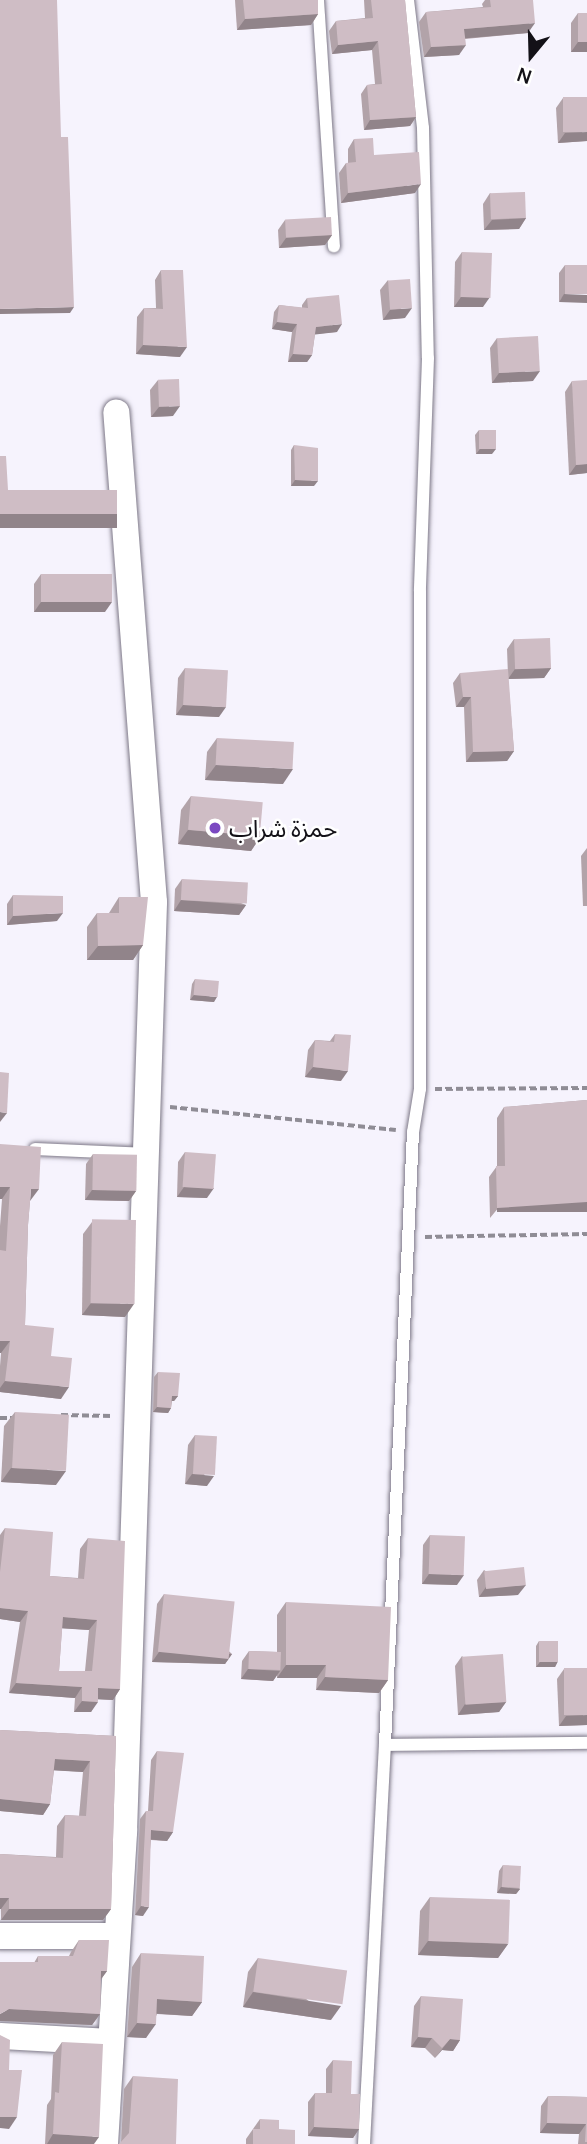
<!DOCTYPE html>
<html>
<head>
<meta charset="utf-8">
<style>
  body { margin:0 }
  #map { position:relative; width:587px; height:2144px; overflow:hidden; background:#f6f3fd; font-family:Manrope,"Noto Sans Arabic",sans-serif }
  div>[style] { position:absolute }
  .path>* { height:3.5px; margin-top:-1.75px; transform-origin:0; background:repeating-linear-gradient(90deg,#8f8c95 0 7px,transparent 0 10.5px) }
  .roads { filter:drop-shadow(0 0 2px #7d7887) drop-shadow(0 0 2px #7d7887) }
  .lane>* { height:12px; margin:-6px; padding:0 6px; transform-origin:6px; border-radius:6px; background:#fff }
  .street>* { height:26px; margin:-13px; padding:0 13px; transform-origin:13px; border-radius:13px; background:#fff }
  .wall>* { inset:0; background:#b2a3a9 }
  .shaded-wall>* { inset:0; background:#91848a; transform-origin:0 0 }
  .building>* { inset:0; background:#cfbdc5; transform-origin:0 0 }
  .dots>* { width:19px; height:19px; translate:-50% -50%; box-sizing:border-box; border:4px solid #fff; border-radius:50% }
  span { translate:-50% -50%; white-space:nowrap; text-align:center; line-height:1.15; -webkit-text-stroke:5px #fff; paint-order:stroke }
  .poi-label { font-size:24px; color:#131117 }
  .left { translate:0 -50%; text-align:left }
  .north { position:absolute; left:496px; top:21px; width:70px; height:70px; -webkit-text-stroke:5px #fff; paint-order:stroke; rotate:199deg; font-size:19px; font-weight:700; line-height:28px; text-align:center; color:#131117 }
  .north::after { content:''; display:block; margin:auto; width:24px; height:32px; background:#131117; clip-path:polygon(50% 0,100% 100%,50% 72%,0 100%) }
</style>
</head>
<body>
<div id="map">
  <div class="path">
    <div style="left:435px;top:1089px;width:152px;rotate:-0.4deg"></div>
    <div style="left:170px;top:1107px;width:227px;rotate:5.8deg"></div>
    <div style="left:425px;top:1237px;width:162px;rotate:-1.1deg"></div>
    <div style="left:61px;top:1415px;width:52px;rotate:1.1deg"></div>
    <div style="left:0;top:1418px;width:12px"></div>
  </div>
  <div class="roads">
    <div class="lane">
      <div style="left:318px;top:0;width:247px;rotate:86.3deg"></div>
      <div style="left:408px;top:0;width:129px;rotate:83.3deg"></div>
      <div style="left:423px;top:128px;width:230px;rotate:88.8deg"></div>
      <div style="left:428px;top:358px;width:233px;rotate:92deg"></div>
      <div style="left:420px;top:591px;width:498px;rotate:90deg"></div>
      <div style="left:420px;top:1089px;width:44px;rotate:99.2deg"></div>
      <div style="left:413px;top:1132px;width:614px;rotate:92.62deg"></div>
      <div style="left:385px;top:1745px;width:202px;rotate:-0.6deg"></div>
      <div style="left:35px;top:1149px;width:113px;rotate:2.5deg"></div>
      <div style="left:364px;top:2144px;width:400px;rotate:-87deg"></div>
    </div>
    <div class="street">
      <div style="left:0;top:1936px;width:115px"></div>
      <div style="left:0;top:2036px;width:111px;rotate:3.1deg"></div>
      <div style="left:105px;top:2144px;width:313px;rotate:-86.5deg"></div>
      <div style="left:124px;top:1832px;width:930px;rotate:-88.15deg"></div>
      <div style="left:154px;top:902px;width:491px;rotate:-94.4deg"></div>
    </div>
  </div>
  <div class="wall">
    <div style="clip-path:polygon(235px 0,318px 0,318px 14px,311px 25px,237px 30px)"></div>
    <div style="clip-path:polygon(364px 0,405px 0,416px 117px,410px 126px,364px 130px,361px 94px,367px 85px,375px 84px,372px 50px,332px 54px,329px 31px,336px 21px,365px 18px)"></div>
    <div style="clip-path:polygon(485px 0,533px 0,528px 33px,465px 39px,459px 55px,424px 57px,419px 22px,426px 12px,483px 7px,482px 4px)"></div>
    <div style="clip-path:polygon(578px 13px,587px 13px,587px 52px,571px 52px,571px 23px)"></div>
    <div style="clip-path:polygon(563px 98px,587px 141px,558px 143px,556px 108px)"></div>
    <div style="clip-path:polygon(354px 139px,374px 155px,415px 193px,341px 203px,339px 173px,346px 163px,348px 163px,348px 149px)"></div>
    <div style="clip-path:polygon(490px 193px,526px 218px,519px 229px,484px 230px,483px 204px)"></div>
    <div style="clip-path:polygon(285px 220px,332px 235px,325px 245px,279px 248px,278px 230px)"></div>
    <div style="clip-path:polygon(462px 252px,483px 307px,454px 307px,455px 262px)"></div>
    <div style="clip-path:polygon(565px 265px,587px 265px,559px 302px,559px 273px)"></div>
    <div style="clip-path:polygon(161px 270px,180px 357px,136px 354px,137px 317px,144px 308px,156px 308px,155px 280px)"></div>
    <div style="clip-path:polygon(388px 280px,405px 318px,383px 320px,380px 290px)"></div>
    <div style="clip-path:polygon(307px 298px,337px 332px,315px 334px,312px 355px,307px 362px,288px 362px,292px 332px,272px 329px,274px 312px,279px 305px,302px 308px,302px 305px)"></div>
    <div style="clip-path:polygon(497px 338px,533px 381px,492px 383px,490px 348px)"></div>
    <div style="clip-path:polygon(158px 380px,173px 416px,151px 417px,150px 390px)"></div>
    <div style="clip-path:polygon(572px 381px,587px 473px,569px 475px,565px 392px)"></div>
    <div style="clip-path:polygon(479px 430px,492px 454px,476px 454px,475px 435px)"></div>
    <div style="clip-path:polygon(294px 445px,314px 486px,291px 486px,291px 450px)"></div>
    <div style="clip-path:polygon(41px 574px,105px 612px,34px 612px,34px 584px)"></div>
    <div style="clip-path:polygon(514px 639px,551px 668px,544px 678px,508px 679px,514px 751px,507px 761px,466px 762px,464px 707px,456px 707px,453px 683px,460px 673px,508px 676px,507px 649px)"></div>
    <div style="clip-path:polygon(185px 668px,219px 717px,176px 715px,178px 678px)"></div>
    <div style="clip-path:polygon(217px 738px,283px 784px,205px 780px,207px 752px)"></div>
    <div style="clip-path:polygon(191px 796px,261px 836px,251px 851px,178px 844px,181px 810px)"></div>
    <div style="clip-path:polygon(587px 848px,587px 906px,583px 906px,581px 856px)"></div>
    <div style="clip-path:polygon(182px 879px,246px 905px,239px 915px,174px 911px,175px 889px)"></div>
    <div style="clip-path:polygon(13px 895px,57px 921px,7px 925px,7px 904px)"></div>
    <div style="clip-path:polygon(119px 897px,143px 945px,133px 960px,87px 960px,87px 927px,97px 913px,109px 913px)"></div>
    <div style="clip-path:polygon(195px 979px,214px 1002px,190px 1000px,192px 984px)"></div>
    <div style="clip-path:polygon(335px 1034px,341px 1081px,305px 1077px,308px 1050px,315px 1040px,330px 1041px)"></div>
    <div style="clip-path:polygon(587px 1100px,490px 1218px,489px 1177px,497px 1166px,497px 1118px,504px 1107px)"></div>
    <div style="clip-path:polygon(0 1144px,30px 1201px,28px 1225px,25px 1325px,51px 1356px,61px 1399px,0 1392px,0 1366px,1px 1353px,0 1353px,0 1226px,2px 1199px,0 1199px)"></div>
    <div style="clip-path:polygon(185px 1152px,207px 1198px,177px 1197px,178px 1162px)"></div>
    <div style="clip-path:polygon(93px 1154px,136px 1191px,129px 1201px,85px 1200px,86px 1164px)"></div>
    <div style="clip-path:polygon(92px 1222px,125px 1317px,82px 1315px,83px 1234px)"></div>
    <div style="clip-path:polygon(158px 1372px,178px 1396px,174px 1401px,172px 1401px,171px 1408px,168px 1413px,153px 1412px,154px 1377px)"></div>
    <div style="clip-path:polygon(15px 1412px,56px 1485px,1px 1482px,4px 1426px)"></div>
    <div style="clip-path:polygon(195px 1435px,207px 1486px,185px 1484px,188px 1445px)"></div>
    <div style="clip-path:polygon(evenodd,5px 1528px,50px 1576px,78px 1578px,80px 1549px,88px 1538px,120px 1689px,113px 1700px,98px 1699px,91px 1712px,74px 1712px,75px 1698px,9px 1693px,20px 1622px,0 1619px,0 1535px,5px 1528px,62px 1628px,89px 1630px,85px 1671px,59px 1671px,62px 1628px)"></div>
    <div style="clip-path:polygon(430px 1535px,457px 1585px,422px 1584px,423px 1545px)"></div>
    <div style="clip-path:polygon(484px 1570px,518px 1595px,479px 1597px,477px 1580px)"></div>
    <div style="clip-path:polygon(164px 1594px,232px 1654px,225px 1664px,152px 1662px,157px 1604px)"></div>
    <div style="clip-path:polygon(286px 1602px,388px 1680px,379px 1693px,316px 1690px,317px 1678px,277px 1678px,277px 1675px,273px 1681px,241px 1679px,242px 1661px,249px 1651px,277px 1652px,277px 1615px)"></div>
    <div style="clip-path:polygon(539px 1641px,558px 1661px,555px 1667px,536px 1667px,536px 1646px)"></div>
    <div style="clip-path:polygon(462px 1656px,506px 1702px,499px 1712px,458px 1715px,455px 1666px)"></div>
    <div style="clip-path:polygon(564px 1669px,587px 1725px,559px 1726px,557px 1679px)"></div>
    <div style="clip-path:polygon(0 1730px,116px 1736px,111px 1909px,103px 1920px,1px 1920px,0 1854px,56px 1857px,57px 1826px,65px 1815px,79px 1816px,83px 1772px,54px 1770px,50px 1804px,43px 1815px,0 1811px)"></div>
    <div style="clip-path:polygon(157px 1751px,173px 1832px,167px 1841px,151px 1840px,143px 1916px,135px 1915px,140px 1819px,146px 1811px,148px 1811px,151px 1760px)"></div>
    <div style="clip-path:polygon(503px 1865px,520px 1889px,516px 1894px,497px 1893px,499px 1871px)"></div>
    <div style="clip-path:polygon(430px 1897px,508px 1944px,498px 1958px,418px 1955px,420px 1911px)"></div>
    <div style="clip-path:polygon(79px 1940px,107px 1971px,101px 1979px,100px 2014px,92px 2025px,1px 2020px,38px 1956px,69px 1956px,71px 1952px)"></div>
    <div style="clip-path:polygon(141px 1953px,202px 2002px,192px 2016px,157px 2014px,146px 2038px,127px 2037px,132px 1967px)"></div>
    <div style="clip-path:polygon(258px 1958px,331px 2020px,243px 2007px,248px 1972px)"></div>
    <div style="clip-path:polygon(421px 1996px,460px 2040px,453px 2051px,442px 2050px,435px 2058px,425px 2048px,411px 2047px,414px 2006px)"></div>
    <div style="clip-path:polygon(62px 2042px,94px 2144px,45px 2144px,47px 2105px,51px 2099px,53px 2055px)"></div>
    <div style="clip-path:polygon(333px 2060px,351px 2094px,359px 2129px,353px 2138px,308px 2136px,308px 2102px,315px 2093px,326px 2093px,326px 2069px)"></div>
    <div style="clip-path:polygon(133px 2076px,176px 2144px,121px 2142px,124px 2089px)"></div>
    <div style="clip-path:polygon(548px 2096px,587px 2097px,587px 2144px,578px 2144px,579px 2134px,540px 2133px,541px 2106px)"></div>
    <div style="clip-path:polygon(260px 2119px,279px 2129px,295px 2144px,246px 2144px,246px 2139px)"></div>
  </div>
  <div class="shaded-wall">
    <div style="clip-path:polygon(318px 14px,311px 25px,237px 30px,245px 19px)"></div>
    <div style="clip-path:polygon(535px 23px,528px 33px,457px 39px,464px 29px)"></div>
    <div style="clip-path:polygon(378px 41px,372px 50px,332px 54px,338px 45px)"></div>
    <div style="clip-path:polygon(578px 42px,587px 42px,587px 52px,571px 52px)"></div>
    <div style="clip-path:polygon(466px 45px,459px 55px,424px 57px,431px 47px)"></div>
    <div style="clip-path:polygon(416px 117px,410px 126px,364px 130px,370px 120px)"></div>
    <div style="clip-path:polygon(587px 132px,587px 141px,558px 143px,565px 133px)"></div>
    <div style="clip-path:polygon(421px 184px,415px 193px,341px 203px,348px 193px)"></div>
    <div style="clip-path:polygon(526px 218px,519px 229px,484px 230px,492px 220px)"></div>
    <div style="clip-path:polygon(332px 235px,325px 245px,279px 248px,286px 238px)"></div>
    <div style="clip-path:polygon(564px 294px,587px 295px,587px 303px,559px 302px)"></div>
    <div style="clip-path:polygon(461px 297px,490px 297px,483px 307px,454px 307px)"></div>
    <div style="clip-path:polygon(74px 307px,70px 313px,0 314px,0 309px)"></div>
    <div style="clip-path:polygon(412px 308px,405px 318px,383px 320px,390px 310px)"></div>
    <div style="clip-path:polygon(277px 322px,297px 324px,292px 332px,272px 329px)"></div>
    <div style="clip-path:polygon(342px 324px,337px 332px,311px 335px,316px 327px)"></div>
    <div style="clip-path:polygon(143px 345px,187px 347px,180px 357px,136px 354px)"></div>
    <div style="clip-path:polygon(293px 354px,312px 355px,307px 362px,288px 362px)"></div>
    <div style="clip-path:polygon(540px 371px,533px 381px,492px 383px,499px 373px)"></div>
    <div style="clip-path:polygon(180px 406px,173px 416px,151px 417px,159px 407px)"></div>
    <div style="clip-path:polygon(480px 449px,496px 449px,492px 454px,476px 454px)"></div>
    <div style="clip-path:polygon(587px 464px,587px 473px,569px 475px,576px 465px)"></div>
    <div style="clip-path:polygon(295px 480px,318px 481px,314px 486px,291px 486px)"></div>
    <div style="left:0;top:514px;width:117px;height:14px"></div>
    <div style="clip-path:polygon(41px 602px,112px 602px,105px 612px,34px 612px)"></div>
    <div style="clip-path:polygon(551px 668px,544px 678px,508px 679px,515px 669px)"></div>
    <div style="clip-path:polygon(463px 697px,471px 697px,464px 707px,456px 707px)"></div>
    <div style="clip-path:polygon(183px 705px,226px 707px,219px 717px,176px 715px)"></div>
    <div style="clip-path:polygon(514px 751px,507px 761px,466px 762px,473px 752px)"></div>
    <div style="clip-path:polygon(216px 765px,293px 769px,283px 784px,205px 780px)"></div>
    <div style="clip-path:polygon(188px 830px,261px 836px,251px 851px,178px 844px)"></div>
    <div style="clip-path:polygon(181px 900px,246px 905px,239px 915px,174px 911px)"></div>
    <div style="clip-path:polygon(63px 913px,57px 921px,7px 925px,13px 916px)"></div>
    <div style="clip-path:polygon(143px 945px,133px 960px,87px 960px,98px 946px)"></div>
    <div style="clip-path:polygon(194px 995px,217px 997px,214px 1002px,190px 1000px)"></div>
    <div style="clip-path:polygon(313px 1067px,348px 1071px,341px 1081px,305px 1077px)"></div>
    <div style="clip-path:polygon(0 1112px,7px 1113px,0 1122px)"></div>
    <div style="clip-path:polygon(0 1187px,10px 1187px,2px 1199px,0 1199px)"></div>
    <div style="clip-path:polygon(184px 1187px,214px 1188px,207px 1198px,177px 1197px)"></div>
    <div style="clip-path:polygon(31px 1189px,39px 1189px,30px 1201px)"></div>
    <div style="clip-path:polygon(92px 1190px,136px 1191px,129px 1201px,85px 1200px)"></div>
    <div style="left:587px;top:1202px;width:10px;height:90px;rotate:90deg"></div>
    <div style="clip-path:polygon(91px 1303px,134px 1304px,125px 1317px,82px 1315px)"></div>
    <div style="clip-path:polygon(0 1341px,10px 1341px,1px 1353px,0 1353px)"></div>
    <div style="clip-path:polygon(5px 1381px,69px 1387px,61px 1399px,0 1392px,0 1388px)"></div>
    <div style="clip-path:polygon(172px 1396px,178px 1396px,174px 1401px,168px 1401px)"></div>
    <div style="clip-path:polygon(157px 1407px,171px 1408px,168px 1413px,153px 1412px)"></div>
    <div style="clip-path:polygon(11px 1468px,66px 1471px,56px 1485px,1px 1482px)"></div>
    <div style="clip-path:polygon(192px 1474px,214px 1476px,207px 1486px,185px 1484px)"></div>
    <div style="clip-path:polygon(429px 1574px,464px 1575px,457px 1585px,422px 1584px)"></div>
    <div style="clip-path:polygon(526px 1585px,518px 1595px,479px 1597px,486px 1587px)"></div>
    <div style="clip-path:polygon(0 1608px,28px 1611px,20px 1622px,0 1619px)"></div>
    <div style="clip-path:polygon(63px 1617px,97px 1620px,89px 1630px,56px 1628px)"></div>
    <div style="clip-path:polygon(159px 1652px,232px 1654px,225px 1664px,152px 1662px)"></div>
    <div style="clip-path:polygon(558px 1661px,555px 1667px,536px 1667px,540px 1662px)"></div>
    <div style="clip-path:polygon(286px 1665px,326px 1665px,317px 1678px,277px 1678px)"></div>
    <div style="clip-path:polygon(248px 1669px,280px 1671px,273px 1681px,241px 1679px)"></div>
    <div style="clip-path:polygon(325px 1677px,388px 1680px,379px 1693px,316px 1690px)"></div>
    <div style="clip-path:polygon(16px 1683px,82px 1687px,75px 1698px,9px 1693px)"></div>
    <div style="clip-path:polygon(98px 1688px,120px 1689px,113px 1700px,91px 1699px)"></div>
    <div style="clip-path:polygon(82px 1701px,98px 1702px,91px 1712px,74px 1712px)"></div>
    <div style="clip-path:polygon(506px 1702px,499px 1712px,458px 1715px,465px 1704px)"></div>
    <div style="clip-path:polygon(587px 1715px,587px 1725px,559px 1726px,566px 1716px)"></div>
    <div style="clip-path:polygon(55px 1759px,90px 1761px,83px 1772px,47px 1770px)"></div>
    <div style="clip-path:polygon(0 1799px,50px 1804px,43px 1815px,0 1811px)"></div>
    <div style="clip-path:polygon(151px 1830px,173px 1832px,167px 1841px,145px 1839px)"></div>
    <div style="clip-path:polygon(501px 1887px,520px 1889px,516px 1894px,497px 1893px)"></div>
    <div style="clip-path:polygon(0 1898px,9px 1898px,1px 1909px,0 1909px)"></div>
    <div style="clip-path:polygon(141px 1906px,149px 1907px,143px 1916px,135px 1915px)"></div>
    <div style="clip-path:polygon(9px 1909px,111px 1909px,103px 1920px,1px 1920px)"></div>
    <div style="clip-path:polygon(428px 1941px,508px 1944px,498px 1958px,418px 1955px)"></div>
    <div style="clip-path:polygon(101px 1971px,107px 1971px,99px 1982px)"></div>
    <div style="clip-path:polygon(253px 1992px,341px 2006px,331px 2020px,243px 2007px)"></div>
    <div style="clip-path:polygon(157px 1999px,202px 2002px,192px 2016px,147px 2013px)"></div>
    <div style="clip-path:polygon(9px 2009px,100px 2014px,92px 2025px,0 2021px,0 2014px)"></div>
    <div style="clip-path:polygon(137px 2023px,156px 2024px,146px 2038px,127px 2037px)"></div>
    <div style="clip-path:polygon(418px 2037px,432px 2038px,425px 2048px,411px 2047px)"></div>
    <div style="clip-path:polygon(450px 2039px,460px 2040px,453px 2051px,442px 2050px,435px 2058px)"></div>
    <div style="clip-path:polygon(0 2117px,17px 2117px,9px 2129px,0 2128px)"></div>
    <div style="clip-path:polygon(547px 2123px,586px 2124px,579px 2134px,540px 2133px)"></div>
    <div style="clip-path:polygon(314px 2127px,359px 2129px,353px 2138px,308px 2136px)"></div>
    <div style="clip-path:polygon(53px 2134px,99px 2137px,94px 2144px,47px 2144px)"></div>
  </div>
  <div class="building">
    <div style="clip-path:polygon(0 0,57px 0,61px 137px,68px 137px,74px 307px,0 309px)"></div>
    <div style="clip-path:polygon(243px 0,318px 0,318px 14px,245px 19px)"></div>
    <div style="clip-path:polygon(371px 0,405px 0,416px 117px,370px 120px,367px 85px,382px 84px,378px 41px,338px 45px,336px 21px,373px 18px)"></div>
    <div style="clip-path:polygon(490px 0,533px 0,535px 23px,464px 29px,466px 45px,431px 47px,426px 12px,491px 7px)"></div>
    <div style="left:578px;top:13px;width:9px;height:29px"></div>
    <div style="left:587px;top:97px;width:35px;height:24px;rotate:90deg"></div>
    <div style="clip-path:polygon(373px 138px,374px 155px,419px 152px,421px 184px,348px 193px,346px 163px,356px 162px,354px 139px)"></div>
    <div style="left:525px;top:192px;width:26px;height:35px;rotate:88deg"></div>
    <div style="left:331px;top:217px;width:18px;height:46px;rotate:87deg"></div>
    <div style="left:462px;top:252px;width:30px;height:45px;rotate:2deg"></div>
    <div style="left:565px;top:265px;width:22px;height:29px"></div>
    <div style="clip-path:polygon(161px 270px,183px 270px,187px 347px,143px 345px,144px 308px,163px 309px)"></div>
    <div style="left:410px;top:279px;width:29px;height:22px;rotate:86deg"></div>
    <div style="clip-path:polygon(339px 295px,342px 324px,316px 327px,312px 355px,293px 354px,297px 324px,277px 322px,279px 305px,308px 308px,307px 298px)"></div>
    <div style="left:538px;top:336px;width:35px;height:41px;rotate:87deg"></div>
    <div style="left:179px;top:379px;width:27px;height:21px;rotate:88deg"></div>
    <div style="clip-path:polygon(587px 380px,587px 464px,576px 465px,572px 381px)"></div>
    <div style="left:479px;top:430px;width:17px;height:19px"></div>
    <div style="clip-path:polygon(294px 445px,318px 448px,318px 481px,295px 480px)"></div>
    <div style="clip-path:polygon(0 456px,6px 456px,8px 490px,117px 490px,117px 514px,0 514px)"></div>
    <div style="left:41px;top:574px;width:71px;height:28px"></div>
    <div style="left:550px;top:638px;width:30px;height:36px;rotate:88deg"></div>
    <div style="left:185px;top:668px;width:43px;height:37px;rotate:3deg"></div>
    <div style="clip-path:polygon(508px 669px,514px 751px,473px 752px,471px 697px,463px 697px,460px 673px)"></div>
    <div style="left:217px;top:738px;width:77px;height:27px;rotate:3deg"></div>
    <div style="left:191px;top:796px;width:72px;height:34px;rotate:5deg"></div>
    <div style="left:182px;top:879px;width:66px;height:21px;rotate:3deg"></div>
    <div style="clip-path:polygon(13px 895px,63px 896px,63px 913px,13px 916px)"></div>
    <div style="clip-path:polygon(119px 897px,148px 897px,143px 945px,98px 946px,97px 913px,119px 913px)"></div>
    <div style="left:195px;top:979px;width:24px;height:16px;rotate:5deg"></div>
    <div style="clip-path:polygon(335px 1034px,351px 1035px,348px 1071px,313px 1067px,315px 1040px,334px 1042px)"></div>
    <div style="clip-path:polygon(0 1072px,9px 1073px,7px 1113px,0 1112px)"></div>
    <div style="clip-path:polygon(587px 1100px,587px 1202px,497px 1208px,496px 1166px,505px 1166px,504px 1107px)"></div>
    <div style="clip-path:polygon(0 1144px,41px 1147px,39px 1189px,31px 1189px,28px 1225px,25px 1325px,54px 1328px,51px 1356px,72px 1358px,69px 1387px,5px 1381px,10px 1341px,0 1341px,0 1250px,6px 1251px,10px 1187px,0 1187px)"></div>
    <div style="left:185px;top:1152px;width:31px;height:35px;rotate:4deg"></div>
    <div style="left:93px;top:1154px;width:44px;height:36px;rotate:1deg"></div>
    <div style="left:136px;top:1220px;width:84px;height:44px;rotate:91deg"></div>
    <div style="clip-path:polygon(158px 1372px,180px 1373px,178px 1396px,172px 1396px,171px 1408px,157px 1407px)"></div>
    <div style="left:15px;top:1412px;width:54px;height:56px;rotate:3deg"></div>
    <div style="left:195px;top:1435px;width:22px;height:39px;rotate:3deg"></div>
    <div style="clip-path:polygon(evenodd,5px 1528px,53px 1532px,50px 1576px,84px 1579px,88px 1538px,125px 1541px,120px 1689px,98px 1688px,98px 1702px,82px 1701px,82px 1687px,16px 1683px,28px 1611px,0 1608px,0 1572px,5px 1528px,63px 1617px,97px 1620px,92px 1671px,59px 1671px,63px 1617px)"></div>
    <div style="left:430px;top:1535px;width:35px;height:39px;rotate:2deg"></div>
    <div style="left:524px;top:1567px;width:18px;height:40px;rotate:84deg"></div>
    <div style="left:164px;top:1594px;width:71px;height:58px;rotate:6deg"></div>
    <div style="clip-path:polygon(286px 1602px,391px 1607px,388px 1680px,325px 1677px,326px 1665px,286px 1665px)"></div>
    <div style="left:539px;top:1641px;width:19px;height:21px"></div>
    <div style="left:249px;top:1651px;width:32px;height:18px;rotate:2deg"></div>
    <div style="left:503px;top:1654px;width:48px;height:41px;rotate:86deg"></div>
    <div style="left:587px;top:1668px;width:47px;height:23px;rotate:90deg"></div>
    <div style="clip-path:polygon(0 1730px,116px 1736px,111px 1909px,9px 1909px,9px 1898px,0 1898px,0 1854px,63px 1858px,65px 1815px,86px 1816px,90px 1761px,55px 1759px,50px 1804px,0 1799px)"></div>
    <div style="clip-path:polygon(157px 1751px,184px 1753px,173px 1832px,151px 1830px,149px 1907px,141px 1906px,146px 1811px,153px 1811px)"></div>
    <div style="left:503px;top:1865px;width:18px;height:22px;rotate:3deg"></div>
    <div style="left:430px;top:1897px;width:80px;height:44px;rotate:2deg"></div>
    <div style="clip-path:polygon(79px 1940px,109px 1940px,107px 1971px,101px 1971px,100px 2014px,9px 2009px,0 2014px,0 1962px,38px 1962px,38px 1956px,73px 1956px)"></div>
    <div style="clip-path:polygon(141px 1953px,204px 1956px,202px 2002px,157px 1999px,156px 2024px,137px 2023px)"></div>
    <div style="left:258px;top:1958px;width:90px;height:34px;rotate:8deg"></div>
    <div style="clip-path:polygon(421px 1996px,463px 1999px,460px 2040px,450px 2039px,442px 2048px,432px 2038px,418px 2037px)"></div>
    <div style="clip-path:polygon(0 2035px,10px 2040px,9px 2070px,22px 2070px,17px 2117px,0 2117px)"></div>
    <div style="clip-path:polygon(62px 2042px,103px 2044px,99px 2137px,53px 2134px,55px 2092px,59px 2093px)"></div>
    <div style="clip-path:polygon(333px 2060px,352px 2061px,351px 2094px,360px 2094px,359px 2129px,314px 2127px,315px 2093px,332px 2093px)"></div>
    <div style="clip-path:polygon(133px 2076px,178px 2079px,176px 2144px,119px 2144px,129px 2133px)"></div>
    <div style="clip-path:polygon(548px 2096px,587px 2097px,587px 2142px,585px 2142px,586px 2124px,547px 2123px)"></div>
    <div style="clip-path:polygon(260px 2119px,279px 2120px,279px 2129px,295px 2130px,295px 2144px,253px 2144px,253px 2129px,260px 2129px)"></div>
  </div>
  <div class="dots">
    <div style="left:215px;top:828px;background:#7b49c1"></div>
  </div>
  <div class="poi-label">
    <span class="left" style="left:229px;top:828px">حمزة شراب</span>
  </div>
  <div class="north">N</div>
</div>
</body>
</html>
